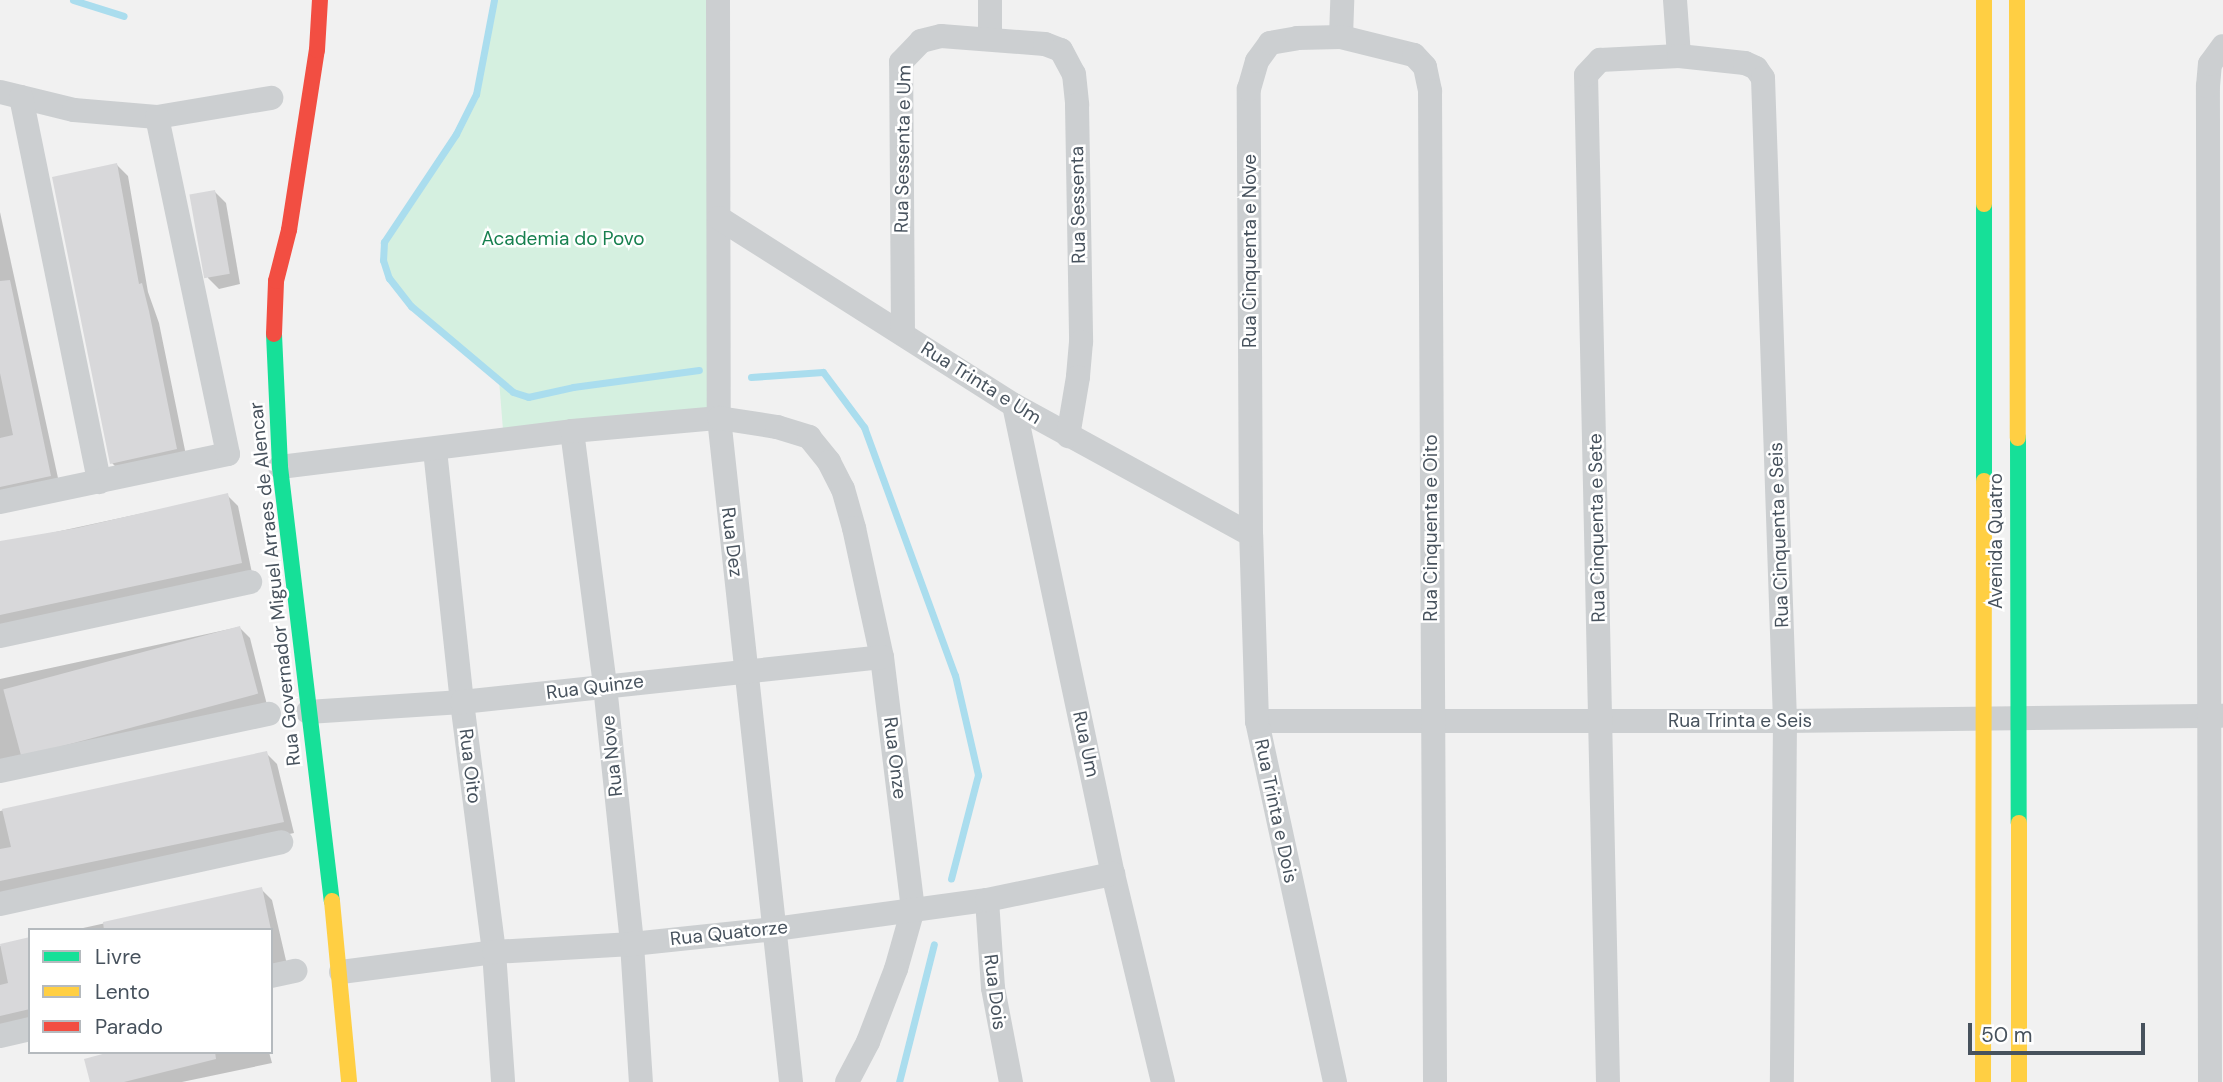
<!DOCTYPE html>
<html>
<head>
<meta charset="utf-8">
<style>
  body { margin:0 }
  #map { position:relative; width:2223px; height:1082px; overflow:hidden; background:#f1f1f1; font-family:"DM Sans",sans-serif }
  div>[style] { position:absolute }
  .green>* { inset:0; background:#d5f0e0 }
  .shadow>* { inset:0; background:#0003 }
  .stream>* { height:7px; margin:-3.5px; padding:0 3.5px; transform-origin:3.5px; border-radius:3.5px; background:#ade }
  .building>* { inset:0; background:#d8d8da; transform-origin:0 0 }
  .street>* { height:24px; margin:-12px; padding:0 12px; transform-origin:12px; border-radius:12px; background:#cccfd1 }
  .fast>* { height:16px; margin:-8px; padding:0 8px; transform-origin:8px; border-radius:8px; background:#16e098 }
  .slow>* { height:16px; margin:-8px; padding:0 8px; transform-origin:8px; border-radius:8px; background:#ffcf43 }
  .jam>* { height:16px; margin:-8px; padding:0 8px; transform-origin:8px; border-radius:8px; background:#f24e42 }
  span { translate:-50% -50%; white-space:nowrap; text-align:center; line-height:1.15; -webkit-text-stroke:5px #fff; paint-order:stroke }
  .street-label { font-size:19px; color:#47525d }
  .park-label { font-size:19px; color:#17804f }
  .legend { position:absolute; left:28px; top:928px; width:245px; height:126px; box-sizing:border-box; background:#fff; border:2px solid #b5babe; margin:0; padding:9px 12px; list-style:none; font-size:21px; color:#47525d }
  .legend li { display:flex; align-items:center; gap:14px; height:35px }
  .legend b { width:35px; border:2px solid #b5babe }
  .scale { position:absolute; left:1968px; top:1023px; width:177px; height:32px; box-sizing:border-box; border:4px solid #47525d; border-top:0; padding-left:9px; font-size:21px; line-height:24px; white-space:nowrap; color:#47525d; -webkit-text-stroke:5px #fff; paint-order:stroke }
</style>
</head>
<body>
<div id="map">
  <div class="green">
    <div style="clip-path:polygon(494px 0,711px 0,712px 410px,503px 430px,499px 380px,411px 306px,389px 278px,383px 260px,384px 242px,456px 134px,476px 94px)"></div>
  </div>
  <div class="shadow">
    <div style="clip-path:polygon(117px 165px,128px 176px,148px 292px,159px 323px,187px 460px,123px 474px,112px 463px)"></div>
    <div style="clip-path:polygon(215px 192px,226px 203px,240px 284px,219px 289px,208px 278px)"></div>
    <div style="clip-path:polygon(0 212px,60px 487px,0 503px)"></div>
    <div style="clip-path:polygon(227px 495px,238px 506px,252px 573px,0 628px,0 544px)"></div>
    <div style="clip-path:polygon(239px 627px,250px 638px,267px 705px,0 762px,0 679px)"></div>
    <div style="clip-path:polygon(266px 753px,277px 764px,294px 833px,0 896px,0 811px)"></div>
    <div style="clip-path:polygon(261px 889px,272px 900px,288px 969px,271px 973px,271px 930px,74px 930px)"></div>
    <div style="clip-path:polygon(30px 939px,30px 1020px,0 1027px,0 946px)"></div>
    <div style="clip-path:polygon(122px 1052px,269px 1052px,272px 1063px,182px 1082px,92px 1082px)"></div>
  </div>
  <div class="stream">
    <div style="left:73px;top:0;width:53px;rotate:17.4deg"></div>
    <div style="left:494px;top:0;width:96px;rotate:100.8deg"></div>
    <div style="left:476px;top:94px;width:45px;rotate:116.6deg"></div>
    <div style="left:456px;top:134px;width:130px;rotate:123.7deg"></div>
    <div style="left:384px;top:242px;width:18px;rotate:93deg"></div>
    <div style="left:383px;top:260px;width:19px;rotate:72deg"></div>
    <div style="left:389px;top:278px;width:36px;rotate:52deg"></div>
    <div style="left:411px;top:306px;width:133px;rotate:40.1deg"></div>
    <div style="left:513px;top:392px;width:16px;rotate:18deg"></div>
    <div style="left:528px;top:397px;width:46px;rotate:-12.5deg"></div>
    <div style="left:573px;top:387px;width:127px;rotate:-7.7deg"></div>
    <div style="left:751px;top:377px;width:72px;rotate:-4deg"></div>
    <div style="left:823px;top:372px;width:69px;rotate:53.3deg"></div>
    <div style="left:864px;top:427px;width:264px;rotate:69.9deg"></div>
    <div style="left:955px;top:675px;width:103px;rotate:77deg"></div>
    <div style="left:978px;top:775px;width:107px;rotate:104.6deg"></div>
    <div style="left:899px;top:1082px;width:142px;rotate:-75.8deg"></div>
  </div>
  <div class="building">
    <div style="clip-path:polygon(117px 163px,139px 284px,142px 283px,149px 311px,177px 449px,110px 464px,52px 177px)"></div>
    <div style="left:215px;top:190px;width:85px;height:26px;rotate:80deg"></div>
    <div style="clip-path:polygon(10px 280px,51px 476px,0 487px,0 438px,13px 435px,0 373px,0 281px)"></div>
    <div style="clip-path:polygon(228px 493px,242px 563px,0 615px,0 541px,77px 528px)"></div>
    <div style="left:240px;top:626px;width:70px;height:245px;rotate:75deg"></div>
    <div style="clip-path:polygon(267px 751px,284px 822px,0 881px,0 849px,11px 847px,2px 809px)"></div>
    <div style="clip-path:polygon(262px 887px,271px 930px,104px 930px,103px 922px)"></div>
    <div style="clip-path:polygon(30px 937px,30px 1009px,0 1016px,0 985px,8px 983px,0 944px)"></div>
    <div style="clip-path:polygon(110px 1052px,215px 1052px,216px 1059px,124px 1082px,90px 1082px,84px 1059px)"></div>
  </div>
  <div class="street">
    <div style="left:718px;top:0;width:418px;rotate:89.9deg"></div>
    <div style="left:719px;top:418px;width:668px;rotate:83.81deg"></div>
    <div style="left:1675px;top:0;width:56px;rotate:85.9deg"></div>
    <div style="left:1341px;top:37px;width:37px;rotate:-88deg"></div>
    <div style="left:990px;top:39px;width:39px;rotate:-90deg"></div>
    <div style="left:0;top:92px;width:76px;rotate:13.7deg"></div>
    <div style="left:74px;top:110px;width:83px;rotate:4.8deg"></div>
    <div style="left:157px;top:117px;width:116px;rotate:-9.5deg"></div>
    <div style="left:21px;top:97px;width:393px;rotate:78.5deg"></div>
    <div style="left:719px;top:218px;width:349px;rotate:32.4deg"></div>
    <div style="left:1014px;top:405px;width:270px;rotate:28.7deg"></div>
    <div style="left:903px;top:334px;width:272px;rotate:-90.4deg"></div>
    <div style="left:901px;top:62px;width:29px;rotate:-46deg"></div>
    <div style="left:921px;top:41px;width:21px;rotate:-14deg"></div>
    <div style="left:941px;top:36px;width:104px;rotate:4.4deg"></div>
    <div style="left:1045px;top:44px;width:17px;rotate:21deg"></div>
    <div style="left:1061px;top:50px;width:27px;rotate:62deg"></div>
    <div style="left:1074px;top:74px;width:31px;rotate:84deg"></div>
    <div style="left:1077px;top:105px;width:237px;rotate:89deg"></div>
    <div style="left:1081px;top:342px;width:35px;rotate:95deg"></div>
    <div style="left:1078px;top:377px;width:60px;rotate:99.6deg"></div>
    <div style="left:1014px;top:405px;width:479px;rotate:78.1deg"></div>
    <div style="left:1113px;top:874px;width:214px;rotate:76.5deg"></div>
    <div style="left:572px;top:431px;width:257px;rotate:82.6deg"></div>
    <div style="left:605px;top:686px;width:259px;rotate:84deg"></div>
    <div style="left:632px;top:944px;width:138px;rotate:86.3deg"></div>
    <div style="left:435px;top:450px;width:253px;rotate:83.9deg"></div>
    <div style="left:462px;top:702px;width:252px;rotate:82.7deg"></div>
    <div style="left:494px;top:952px;width:130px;rotate:86deg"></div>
    <div style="left:280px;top:467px;width:294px;rotate:-7deg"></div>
    <div style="left:572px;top:431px;width:148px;rotate:-5.1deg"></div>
    <div style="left:719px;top:418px;width:59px;rotate:8.8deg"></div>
    <div style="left:777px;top:427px;width:34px;rotate:17deg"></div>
    <div style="left:809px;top:437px;width:32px;rotate:51deg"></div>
    <div style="left:829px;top:462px;width:30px;rotate:63deg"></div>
    <div style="left:843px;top:489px;width:41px;rotate:74.2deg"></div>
    <div style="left:854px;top:528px;width:132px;rotate:77.8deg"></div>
    <div style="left:882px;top:657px;width:254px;rotate:83deg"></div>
    <div style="left:913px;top:909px;width:62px;rotate:105.8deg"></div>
    <div style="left:896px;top:969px;width:78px;rotate:111deg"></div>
    <div style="left:868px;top:1042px;width:45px;rotate:117.7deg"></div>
    <div style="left:0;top:502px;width:233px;rotate:-11.9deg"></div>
    <div style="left:228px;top:454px;width:344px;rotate:-101.9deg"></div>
    <div style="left:0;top:636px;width:256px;rotate:-12.2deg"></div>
    <div style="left:308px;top:712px;width:154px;rotate:-3.7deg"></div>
    <div style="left:462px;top:702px;width:422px;rotate:-6.1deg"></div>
    <div style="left:1257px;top:721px;width:528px"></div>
    <div style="left:1785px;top:721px;width:437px;rotate:-0.7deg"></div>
    <div style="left:0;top:771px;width:275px;rotate:-12deg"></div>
    <div style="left:987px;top:900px;width:88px;rotate:86.1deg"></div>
    <div style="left:993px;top:988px;width:96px;rotate:79.2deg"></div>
    <div style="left:0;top:904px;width:288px;rotate:-12.4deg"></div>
    <div style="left:341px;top:972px;width:154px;rotate:-7.4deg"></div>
    <div style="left:494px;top:952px;width:138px;rotate:-3.3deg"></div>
    <div style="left:632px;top:944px;width:144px;rotate:-6deg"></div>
    <div style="left:775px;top:929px;width:214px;rotate:-7.8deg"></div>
    <div style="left:987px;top:900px;width:129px;rotate:-11.7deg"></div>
    <div style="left:271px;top:976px;width:25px;rotate:-12deg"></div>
    <div style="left:0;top:1036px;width:31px;rotate:-13deg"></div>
    <div style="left:1335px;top:1082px;width:369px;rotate:-102.2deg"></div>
    <div style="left:1257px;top:721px;width:186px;rotate:-91.8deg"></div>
    <div style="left:1251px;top:535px;width:446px;rotate:-90.3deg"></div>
    <div style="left:1249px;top:89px;width:29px;rotate:-74deg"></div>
    <div style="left:1257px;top:61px;width:22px;rotate:-54deg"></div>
    <div style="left:1270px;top:43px;width:27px;rotate:-10deg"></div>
    <div style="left:1297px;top:38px;width:44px;rotate:-1.3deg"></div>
    <div style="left:1341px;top:37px;width:75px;rotate:13.9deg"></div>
    <div style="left:1414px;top:55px;width:16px;rotate:47deg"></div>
    <div style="left:1425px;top:67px;width:25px;rotate:78deg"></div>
    <div style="left:1430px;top:91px;width:991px;rotate:89.71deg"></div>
    <div style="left:1608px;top:1082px;width:1007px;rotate:-91.25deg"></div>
    <div style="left:1586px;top:75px;width:21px;rotate:-47deg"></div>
    <div style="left:1600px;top:60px;width:79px;rotate:-2.9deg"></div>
    <div style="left:1679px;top:56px;width:66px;rotate:6.1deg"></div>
    <div style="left:1745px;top:63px;width:12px;rotate:24deg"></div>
    <div style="left:1756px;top:68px;width:12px;rotate:55deg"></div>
    <div style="left:1763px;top:78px;width:643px;rotate:88.04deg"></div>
    <div style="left:1785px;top:721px;width:361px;rotate:90.5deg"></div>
    <div style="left:2210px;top:1082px;width:996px;rotate:-90.12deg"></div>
    <div style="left:2208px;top:86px;width:22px;rotate:-85deg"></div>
    <div style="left:2210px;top:64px;width:22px;rotate:-54deg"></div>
  </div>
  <div class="fast">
    <div style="left:274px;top:334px;width:133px;rotate:87.4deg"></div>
    <div style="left:280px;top:467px;width:437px;rotate:83.2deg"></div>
    <div style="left:2018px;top:438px;width:385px;rotate:89.9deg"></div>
    <div style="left:1984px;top:481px;width:277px;rotate:-90deg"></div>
  </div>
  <div class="slow">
    <div style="left:2017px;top:0;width:438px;rotate:89.9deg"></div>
    <div style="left:1984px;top:204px;width:204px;rotate:-90deg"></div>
    <div style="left:2019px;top:823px;width:259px;rotate:90deg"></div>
    <div style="left:332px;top:901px;width:182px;rotate:84.6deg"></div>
    <div style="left:1983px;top:1082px;width:601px;rotate:-89.9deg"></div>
  </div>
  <div class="jam">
    <div style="left:274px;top:334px;width:53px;rotate:-87.8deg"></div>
    <div style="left:276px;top:281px;width:53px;rotate:-75.7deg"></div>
    <div style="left:289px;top:230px;width:182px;rotate:-81.2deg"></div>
    <div style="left:317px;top:50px;width:50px;rotate:-86.6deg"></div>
  </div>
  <div class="street-label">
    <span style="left:903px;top:149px;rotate:-89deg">Rua Sessenta e Um</span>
    <span style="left:1078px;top:205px;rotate:-91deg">Rua Sessenta</span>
    <span style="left:1250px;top:251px;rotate:-90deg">Rua Cinquenta e Nove</span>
    <span style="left:981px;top:383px;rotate:32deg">Rua Trinta e Um</span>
    <span style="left:1431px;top:528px;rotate:-90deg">Rua Cinquenta e Oito</span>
    <span style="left:1597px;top:528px;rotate:-91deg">Rua Cinquenta e Sete</span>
    <span style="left:1779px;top:535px;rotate:-92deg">Rua Cinquenta e Seis</span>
    <span style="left:1996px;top:541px;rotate:-90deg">Avenida Quatro</span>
    <span style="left:732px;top:542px;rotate:83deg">Rua Dez</span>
    <span style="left:275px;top:584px;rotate:-96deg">Rua Governador Miguel Arraes de Alencar</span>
    <span style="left:595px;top:687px;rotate:-7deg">Rua Quinze</span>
    <span style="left:1740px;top:721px">Rua Trinta e Seis</span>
    <span style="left:1086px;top:744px;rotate:78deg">Rua Um</span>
    <span style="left:612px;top:756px;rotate:-96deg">Rua Nove</span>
    <span style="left:895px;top:758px;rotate:83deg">Rua Onze</span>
    <span style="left:470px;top:766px;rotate:83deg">Rua Oito</span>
    <span style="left:1276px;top:811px;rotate:78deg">Rua Trinta e Dois</span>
    <span style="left:729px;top:933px;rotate:-6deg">Rua Quatorze</span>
    <span style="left:995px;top:992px;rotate:83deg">Rua Dois</span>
  </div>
  <div class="park-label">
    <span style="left:563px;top:239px">Academia do Povo</span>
  </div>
  <ul class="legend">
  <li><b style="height:9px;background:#16e098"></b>Livre</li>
  <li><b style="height:9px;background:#ffcf43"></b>Lento</li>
  <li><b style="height:9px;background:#f24e42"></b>Parado</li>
  </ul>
  <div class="scale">50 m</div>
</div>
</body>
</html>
